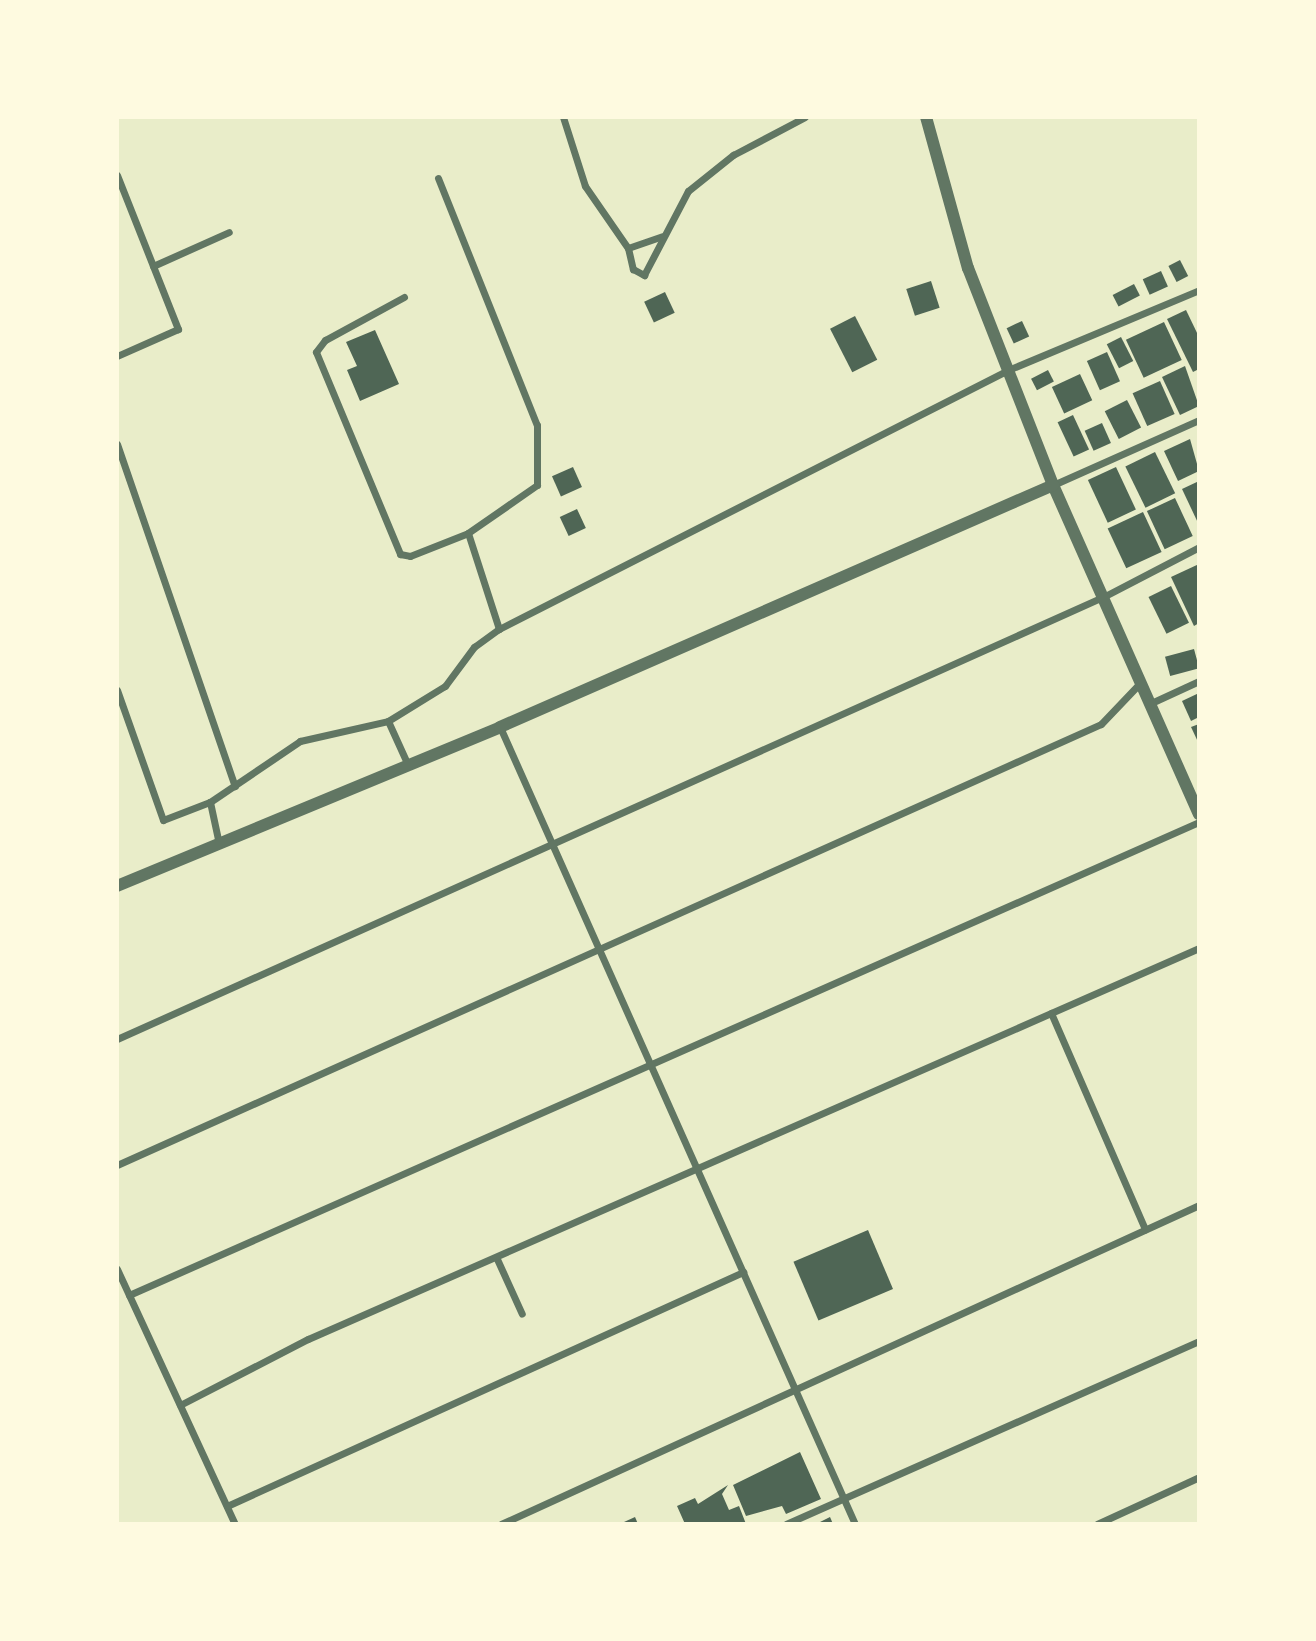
<!DOCTYPE html>
<html>
<head>
<meta charset="utf-8">
<style>
  body { margin:0 }
  #map { position:relative; width:1316px; height:1641px; overflow:hidden; background:#e9edc9; font-family:Mulish,sans-serif }
  div>[style] { position:absolute }
  .building>* { inset:0; background:#4f6655; transform-origin:0 0 }
  .minor>* { height:7px; margin:-3.5px; padding:0 3.5px; transform-origin:3.5px; border-radius:3.5px; background:#617663 }
  .tertiary>* { height:12px; margin:-6px; padding:0 6px; transform-origin:6px; border-radius:6px; background:#617663 }
  span { translate:-50% -50%; white-space:nowrap; text-align:center; line-height:1.15; -webkit-text-stroke:5px #fefae0; paint-order:stroke }
  .frame { position:absolute; inset:0; border:119px solid #fefae0; pointer-events:none }
</style>
</head>
<body>
<div id="map">
  <div class="building">
    <div style="left:1180px;top:260px;width:18px;height:13px;rotate:63deg"></div>
    <div style="left:1161px;top:271px;width:17px;height:20px;rotate:66deg"></div>
    <div style="left:931px;top:281px;width:28px;height:26px;rotate:72deg"></div>
    <div style="left:1134px;top:284px;width:13px;height:24px;rotate:63deg"></div>
    <div style="left:665px;top:292px;width:23px;height:23px;rotate:65deg"></div>
    <div style="clip-path:polygon(1186px 310px,1199px 337px,1199px 369px,1193px 372px,1167px 319px)"></div>
    <div style="left:855px;top:316px;width:49px;height:28px;rotate:63deg"></div>
    <div style="left:1022px;top:321px;width:17px;height:17px;rotate:65deg"></div>
    <div style="left:1164px;top:322px;width:42px;height:42px;rotate:65deg"></div>
    <div style="clip-path:polygon(375px 330px,399px 384px,360px 401px,347px 370px,357px 366px,346px 342px)"></div>
    <div style="left:1121px;top:337px;width:27px;height:16px;rotate:63deg"></div>
    <div style="left:1107px;top:352px;width:32px;height:22px;rotate:66deg"></div>
    <div style="clip-path:polygon(1185px 366px,1199px 406px,1180px 415px,1162px 377px)"></div>
    <div style="left:1048px;top:370px;width:13px;height:19px;rotate:63deg"></div>
    <div style="left:1080px;top:374px;width:29px;height:31px;rotate:65deg"></div>
    <div style="left:1160px;top:381px;width:36px;height:30px;rotate:66deg"></div>
    <div style="left:1127px;top:400px;width:31px;height:25px;rotate:63deg"></div>
    <div style="left:1073px;top:415px;width:38px;height:17px;rotate:65deg"></div>
    <div style="left:1102px;top:423px;width:22px;height:19px;rotate:66deg"></div>
    <div style="clip-path:polygon(1190px 439px,1199px 471px,1178px 481px,1164px 451px)"></div>
    <div style="left:1155px;top:452px;width:46px;height:33px;rotate:64deg"></div>
    <div style="left:573px;top:467px;width:22px;height:23px;rotate:66deg"></div>
    <div style="left:1116px;top:467px;width:47px;height:31px;rotate:65deg"></div>
    <div style="clip-path:polygon(1199px 481px,1199px 525px,1182px 489px)"></div>
    <div style="left:1175px;top:498px;width:42px;height:31px;rotate:65deg"></div>
    <div style="left:577px;top:509px;width:21px;height:19px;rotate:65deg"></div>
    <div style="left:1143px;top:512px;width:44px;height:39px;rotate:65deg"></div>
    <div style="clip-path:polygon(1199px 564px,1199px 623px,1194px 626px,1171px 577px)"></div>
    <div style="left:1171px;top:586px;width:41px;height:25px;rotate:64deg"></div>
    <div style="left:1194px;top:649px;width:20px;height:30px;rotate:75deg"></div>
    <div style="clip-path:polygon(1199px 693px,1199px 717px,1191px 721px,1182px 701px)"></div>
    <div style="clip-path:polygon(1199px 724px,1199px 744px,1191px 727px)"></div>
    <div style="left:868px;top:1230px;width:64px;height:81px;rotate:67deg"></div>
    <div style="clip-path:polygon(800px 1452px,821px 1499px,786px 1514px,782px 1506px,746px 1516px,733px 1485px)"></div>
    <div style="clip-path:polygon(728px 1485px,722px 1494px,729px 1510px,739px 1506px,746px 1524px,685px 1524px,677px 1506px,695px 1498px,698px 1504px)"></div>
    <div style="clip-path:polygon(635px 1517px,638px 1524px,625px 1524px,624px 1522px)"></div>
    <div style="clip-path:polygon(830px 1517px,833px 1524px,816px 1524px)"></div>
  </div>
  <div class="minor">
    <div style="left:563px;top:117px;width:72px;rotate:72.3deg"></div>
    <div style="left:585px;top:186px;width:75px;rotate:55.3deg"></div>
    <div style="left:628px;top:248px;width:22px;rotate:77deg"></div>
    <div style="left:633px;top:269px;width:13px;rotate:29deg"></div>
    <div style="left:644px;top:275px;width:95px;rotate:-62.4deg"></div>
    <div style="left:688px;top:191px;width:58px;rotate:-38.7deg"></div>
    <div style="left:733px;top:155px;width:81px;rotate:-27.8deg"></div>
    <div style="left:117px;top:175px;width:166px;rotate:68.4deg"></div>
    <div style="left:178px;top:329px;width:67px;rotate:156.1deg"></div>
    <div style="left:438px;top:178px;width:266px;rotate:68.2deg"></div>
    <div style="left:537px;top:425px;width:60px;rotate:90deg"></div>
    <div style="left:537px;top:485px;width:84px;rotate:145.2deg"></div>
    <div style="left:468px;top:533px;width:101px;rotate:72.1deg"></div>
    <div style="left:628px;top:248px;width:36px;rotate:-19deg"></div>
    <div style="left:153px;top:266px;width:83px;rotate:-24.1deg"></div>
    <div style="left:404px;top:297px;width:90px;rotate:151.4deg"></div>
    <div style="left:325px;top:340px;width:15px;rotate:127deg"></div>
    <div style="left:316px;top:352px;width:219px;rotate:67.4deg"></div>
    <div style="left:400px;top:554px;width:10px;rotate:11deg"></div>
    <div style="left:410px;top:556px;width:62px;rotate:-21.6deg"></div>
    <div style="left:117px;top:444px;width:362px;rotate:71deg"></div>
    <div style="left:1053px;top:485px;width:160px;rotate:-24deg"></div>
    <div style="left:117px;top:690px;width:138px;rotate:70.5deg"></div>
    <div style="left:163px;top:820px;width:50px;rotate:-21deg"></div>
    <div style="left:210px;top:802px;width:109px;rotate:-34.1deg"></div>
    <div style="left:300px;top:741px;width:90px;rotate:-12.8deg"></div>
    <div style="left:388px;top:721px;width:67px;rotate:-31.6deg"></div>
    <div style="left:445px;top:686px;width:49px;rotate:-53.4deg"></div>
    <div style="left:474px;top:647px;width:31px;rotate:-36deg"></div>
    <div style="left:499px;top:629px;width:571px;rotate:-26.97deg"></div>
    <div style="left:1008px;top:370px;width:207px;rotate:-22.7deg"></div>
    <div style="left:1149px;top:704px;width:55px;rotate:-24.7deg"></div>
    <div style="left:388px;top:721px;width:48px;rotate:65.6deg"></div>
    <div style="left:500px;top:727px;width:872px;rotate:65.99deg"></div>
    <div style="left:210px;top:802px;width:43px;rotate:77.9deg"></div>
    <div style="left:1051px;top:1013px;width:236px;rotate:66.5deg"></div>
    <div style="left:117px;top:1039px;width:1083px;rotate:-24.15deg"></div>
    <div style="left:1105px;top:596px;width:106px;rotate:-27.5deg"></div>
    <div style="left:117px;top:1165px;width:1078px;rotate:-24.14deg"></div>
    <div style="left:1101px;top:724px;width:57px;rotate:-46.4deg"></div>
    <div style="left:497px;top:1259px;width:60px;rotate:65.6deg"></div>
    <div style="left:117px;top:1269px;width:281px;rotate:65.2deg"></div>
    <div style="left:129px;top:1295px;width:1170px;rotate:-23.85deg"></div>
    <div style="left:180px;top:1405px;width:144px;rotate:-27.3deg"></div>
    <div style="left:308px;top:1339px;width:973px;rotate:-23.69deg"></div>
    <div style="left:227px;top:1506px;width:567px;rotate:-24.39deg"></div>
    <div style="left:501px;top:1524px;width:767px;rotate:-24.56deg"></div>
    <div style="left:786px;top:1524px;width:452px;rotate:-23.9deg"></div>
    <div style="left:1097px;top:1524px;width:112px;rotate:-24.7deg"></div>
  </div>
  <div class="tertiary">
    <div style="left:926px;top:117px;width:157px;rotate:74.5deg"></div>
    <div style="left:968px;top:268px;width:233px;rotate:68.6deg"></div>
    <div style="left:1053px;top:485px;width:360px;rotate:66.1deg"></div>
    <div style="left:117px;top:886px;width:415px;rotate:-22.5deg"></div>
    <div style="left:500px;top:727px;width:604px;rotate:-23.63deg"></div>
  </div>
  <div class="frame"></div>
</div>
</body>
</html>
